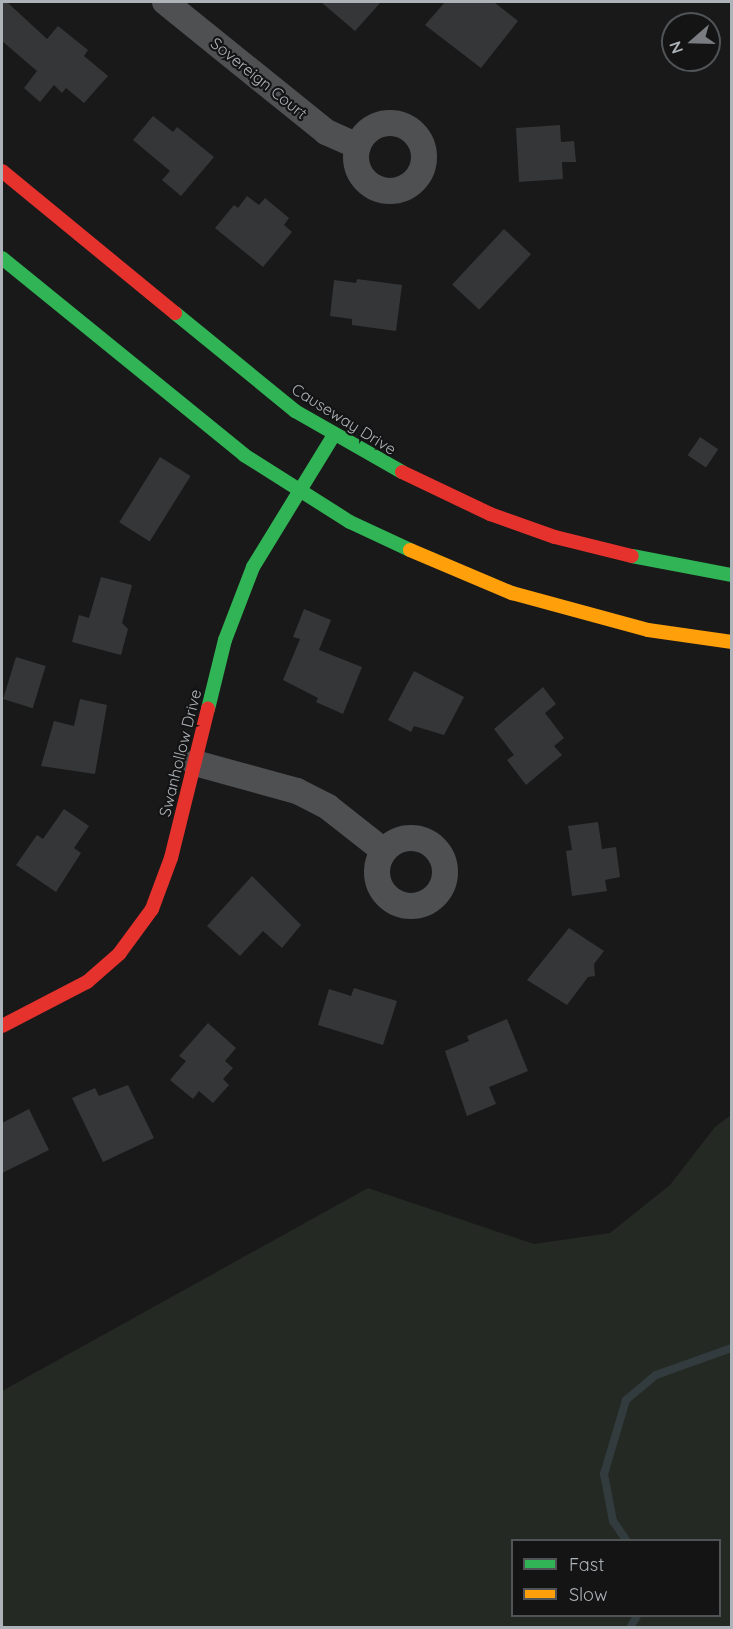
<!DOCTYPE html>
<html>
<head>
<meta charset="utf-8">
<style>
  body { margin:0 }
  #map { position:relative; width:733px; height:1629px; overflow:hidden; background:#19191a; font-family:Quicksand,sans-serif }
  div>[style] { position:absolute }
  .green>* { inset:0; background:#242924 }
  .stream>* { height:8px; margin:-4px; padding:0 4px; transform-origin:4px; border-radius:4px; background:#323b3e }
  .building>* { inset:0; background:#353637; transform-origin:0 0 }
  .street>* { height:26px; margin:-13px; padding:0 13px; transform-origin:13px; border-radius:13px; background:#4f5052 }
  .street>.ring { margin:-13px; padding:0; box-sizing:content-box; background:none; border:26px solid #4f5052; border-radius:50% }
  .fast>* { height:14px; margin:-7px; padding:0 7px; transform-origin:7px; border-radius:7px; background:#30b455 }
  .slow>* { height:14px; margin:-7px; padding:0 7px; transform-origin:7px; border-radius:7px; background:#ff9f0a }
  .jam>* { height:14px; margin:-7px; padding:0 7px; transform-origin:7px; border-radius:7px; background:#e5322d }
  span { translate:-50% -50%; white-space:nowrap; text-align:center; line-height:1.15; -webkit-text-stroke:4.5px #141415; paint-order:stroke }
  .street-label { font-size:16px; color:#adb3b8 }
  .frame { position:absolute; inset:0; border:3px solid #adb3b8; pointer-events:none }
  .legend { position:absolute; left:511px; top:1539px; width:210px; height:78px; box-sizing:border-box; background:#141415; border:2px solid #515456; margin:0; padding:8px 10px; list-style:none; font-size:18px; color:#adb3b8 }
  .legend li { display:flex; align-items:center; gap:12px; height:30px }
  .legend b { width:30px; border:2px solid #515456 }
  .north { position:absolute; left:661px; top:12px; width:60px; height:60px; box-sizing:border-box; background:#141415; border:2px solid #515456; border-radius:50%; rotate:250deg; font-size:16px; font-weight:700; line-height:24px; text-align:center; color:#adb3b8 }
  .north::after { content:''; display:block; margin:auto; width:21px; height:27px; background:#797d81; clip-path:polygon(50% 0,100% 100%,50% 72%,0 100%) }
</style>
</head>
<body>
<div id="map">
  <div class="green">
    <div style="clip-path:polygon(evenodd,731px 1115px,731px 1627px,2px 1627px,2px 1391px,368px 1188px,534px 1244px,610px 1233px,670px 1185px,715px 1127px,731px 1115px,512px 1540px,720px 1540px,720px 1616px,512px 1616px,512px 1540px)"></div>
  </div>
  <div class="stream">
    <div style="left:626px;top:1540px;width:23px;rotate:-124deg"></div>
    <div style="left:613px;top:1521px;width:48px;rotate:-100.8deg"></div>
    <div style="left:604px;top:1474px;width:77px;rotate:-73.4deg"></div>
    <div style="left:626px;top:1400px;width:39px;rotate:-40deg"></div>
    <div style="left:656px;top:1375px;width:81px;rotate:-19.6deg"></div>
    <div style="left:630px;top:1628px;width:14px;rotate:-60deg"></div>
  </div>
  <div class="building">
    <div style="clip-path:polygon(2px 2px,7px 2px,47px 39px,58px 26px,88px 50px,84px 56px,108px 76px,84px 103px,66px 88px,62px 93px,54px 85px,40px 102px,24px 88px,37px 71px,2px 41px)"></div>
    <div style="clip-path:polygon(321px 2px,381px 2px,355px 31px)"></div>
    <div style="clip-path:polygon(445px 2px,494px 2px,518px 21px,481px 68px,425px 25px)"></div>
    <div style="clip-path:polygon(153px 116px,173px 132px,177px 127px,214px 157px,181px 196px,162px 180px,170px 171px,133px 140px)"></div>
    <div style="clip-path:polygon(560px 125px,561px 142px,574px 141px,576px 162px,562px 162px,563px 179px,519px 182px,516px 128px)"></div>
    <div style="clip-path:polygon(247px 196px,259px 205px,265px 198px,289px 218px,284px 225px,292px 232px,263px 267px,215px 228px,234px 205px,238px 208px)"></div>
    <div style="left:504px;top:229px;width:37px;height:76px;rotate:43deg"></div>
    <div style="clip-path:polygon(357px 279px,402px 285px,396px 331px,352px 325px,352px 319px,330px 316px,334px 280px,356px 283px)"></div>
    <div style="left:700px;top:437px;width:22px;height:22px;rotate:34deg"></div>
    <div style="left:160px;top:457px;width:36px;height:77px;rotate:32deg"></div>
    <div style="clip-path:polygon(101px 577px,132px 585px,122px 623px,128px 629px,121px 655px,72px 642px,79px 615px,89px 618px)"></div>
    <div style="clip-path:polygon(304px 609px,331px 620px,319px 650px,362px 667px,343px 714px,316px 702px,318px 698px,283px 680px,300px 639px,293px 637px)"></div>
    <div style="left:16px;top:657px;width:31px;height:44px;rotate:17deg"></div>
    <div style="clip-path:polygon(414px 671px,464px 697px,444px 735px,414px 726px,411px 732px,388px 720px)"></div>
    <div style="clip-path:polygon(543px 687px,556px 704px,545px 713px,564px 738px,554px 746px,562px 755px,526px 785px,507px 760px,514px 755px,494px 729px)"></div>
    <div style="clip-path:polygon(80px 699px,107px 705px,95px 774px,41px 766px,54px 721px,74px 726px)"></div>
    <div style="clip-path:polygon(64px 809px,89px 826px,74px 848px,81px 853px,56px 892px,16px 865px,37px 835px,43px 839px)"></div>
    <div style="clip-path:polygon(598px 822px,602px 849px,616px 847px,620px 877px,605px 880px,607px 891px,572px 896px,566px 851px,572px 850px,568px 826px)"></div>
    <div style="clip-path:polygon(252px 876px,301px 925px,282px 948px,263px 931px,240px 956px,207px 926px)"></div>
    <div style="clip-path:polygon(569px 928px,604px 951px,594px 964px,595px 976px,588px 977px,567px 1005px,527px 980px)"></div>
    <div style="clip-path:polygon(354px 988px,397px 1001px,383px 1045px,318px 1025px,329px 989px,351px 996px)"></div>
    <div style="clip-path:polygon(507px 1019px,528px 1071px,489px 1087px,496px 1104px,467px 1116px,445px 1051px,469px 1041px,467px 1036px)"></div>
    <div style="clip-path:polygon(208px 1023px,236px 1048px,225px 1061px,233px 1068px,223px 1079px,229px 1085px,213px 1103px,199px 1091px,193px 1099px,170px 1080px,186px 1061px,179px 1056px)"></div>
    <div style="clip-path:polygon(128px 1085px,154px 1138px,103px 1162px,72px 1098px,95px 1088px,99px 1096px)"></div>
    <div style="clip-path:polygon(29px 1109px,49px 1150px,2px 1173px,2px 1123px)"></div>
  </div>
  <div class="street">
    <div style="left:165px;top:2px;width:207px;rotate:38.9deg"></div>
    <div style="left:326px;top:132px;width:35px;rotate:24deg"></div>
    <div class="ring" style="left:356px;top:123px;width:42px;height:42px"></div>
    <div style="left:195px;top:763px;width:106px;rotate:15.4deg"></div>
    <div style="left:297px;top:791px;width:35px;rotate:27deg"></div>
    <div style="left:328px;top:807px;width:71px;rotate:38.2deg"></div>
    <div class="ring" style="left:377px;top:838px;width:42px;height:42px"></div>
  </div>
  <div class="fast">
    <div style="left:2px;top:258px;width:312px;rotate:39.1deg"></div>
    <div style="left:244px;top:455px;width:125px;rotate:32.3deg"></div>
    <div style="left:350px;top:522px;width:66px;rotate:25deg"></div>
    <div style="left:175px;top:313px;width:155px;rotate:39.2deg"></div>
    <div style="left:295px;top:411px;width:123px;rotate:29.7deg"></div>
    <div style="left:632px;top:556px;width:102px;rotate:10.8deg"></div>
    <div style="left:208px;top:709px;width:71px;rotate:-76.2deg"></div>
    <div style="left:225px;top:640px;width:78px;rotate:-69deg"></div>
    <div style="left:253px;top:567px;width:155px;rotate:-58.5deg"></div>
  </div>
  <div class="slow">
    <div style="left:410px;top:550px;width:111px;rotate:22.9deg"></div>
    <div style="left:512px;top:593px;width:141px;rotate:15.2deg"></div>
    <div style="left:648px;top:630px;width:85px;rotate:8.1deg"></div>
  </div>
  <div class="jam">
    <div style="left:2px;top:171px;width:224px;rotate:39.4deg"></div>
    <div style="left:402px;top:472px;width:98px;rotate:25.5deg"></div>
    <div style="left:490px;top:514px;width:69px;rotate:19.5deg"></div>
    <div style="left:555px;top:537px;width:79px;rotate:13.9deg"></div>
    <div style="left:2px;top:1026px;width:96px;rotate:-27.4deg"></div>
    <div style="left:87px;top:982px;width:43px;rotate:-41.2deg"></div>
    <div style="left:119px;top:954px;width:56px;rotate:-53.7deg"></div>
    <div style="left:152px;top:909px;width:54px;rotate:-69.6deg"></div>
    <div style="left:171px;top:858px;width:154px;rotate:-76.1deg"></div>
  </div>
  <div class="street-label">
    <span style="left:259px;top:78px;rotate:39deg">Sovereign Court</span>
    <span style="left:344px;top:419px;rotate:32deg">Causeway Drive</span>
    <span style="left:180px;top:753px;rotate:-76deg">Swanhollow Drive</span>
  </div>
  <div class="frame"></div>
  <ul class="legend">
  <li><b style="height:8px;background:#30b455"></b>Fast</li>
  <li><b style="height:8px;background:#ff9f0a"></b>Slow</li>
  </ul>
  <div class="north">N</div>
</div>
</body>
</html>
